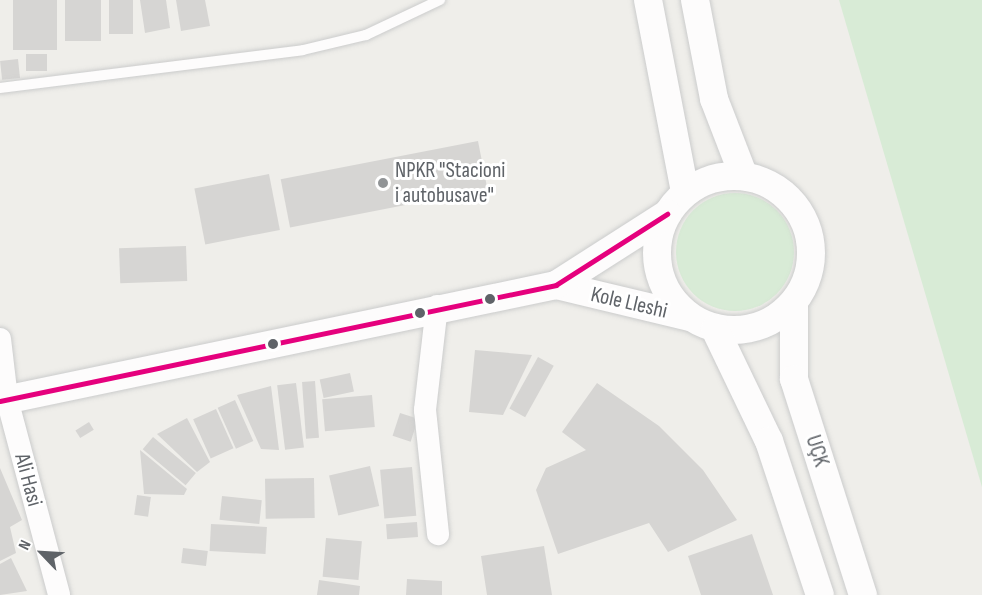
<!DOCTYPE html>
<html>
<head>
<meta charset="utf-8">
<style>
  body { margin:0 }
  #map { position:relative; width:982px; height:595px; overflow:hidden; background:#efeeea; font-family:"Sofia Sans Condensed",sans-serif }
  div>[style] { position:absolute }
  .green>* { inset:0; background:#d8ebd6 }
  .round { border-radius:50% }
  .building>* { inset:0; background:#d6d5d3; transform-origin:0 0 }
  .roads { filter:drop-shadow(0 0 2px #cbcccc) drop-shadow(0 0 2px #cbcccc) }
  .service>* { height:10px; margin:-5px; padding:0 5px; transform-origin:5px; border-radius:5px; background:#fdfcfc }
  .minor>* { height:22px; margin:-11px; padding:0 11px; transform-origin:11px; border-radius:11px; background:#fdfcfc }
  .tertiary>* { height:28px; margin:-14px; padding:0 14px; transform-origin:14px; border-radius:14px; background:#fdfcfc }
  .tertiary>.ring { margin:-14px; padding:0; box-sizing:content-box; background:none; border:28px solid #fdfcfc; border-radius:50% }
  .bus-1>* { height:4.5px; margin:-2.25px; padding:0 2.25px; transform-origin:2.25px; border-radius:2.25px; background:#e5007d }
  .dots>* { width:16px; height:16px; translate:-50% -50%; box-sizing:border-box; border:3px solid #fff; border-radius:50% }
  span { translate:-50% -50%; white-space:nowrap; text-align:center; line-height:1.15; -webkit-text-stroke:6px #fff; paint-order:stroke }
  .poi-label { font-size:22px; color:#5f6368 }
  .left { translate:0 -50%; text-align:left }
  .street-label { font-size:22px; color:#5f6368 }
  .north { position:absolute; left:12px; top:523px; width:60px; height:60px; -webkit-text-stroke:4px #fff; paint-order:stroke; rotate:295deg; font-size:16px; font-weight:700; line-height:24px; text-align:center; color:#5f6368 }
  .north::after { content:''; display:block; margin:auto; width:21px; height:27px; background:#5f6368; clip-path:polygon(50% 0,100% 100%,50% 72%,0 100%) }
</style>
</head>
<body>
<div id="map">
  <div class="green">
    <div style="clip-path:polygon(839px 0,982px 0,982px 487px)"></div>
    <div class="round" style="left:676px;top:193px;width:118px;height:118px"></div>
  </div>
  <div class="building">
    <div style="left:13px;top:0;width:44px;height:50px"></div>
    <div style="left:65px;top:0;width:36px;height:41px"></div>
    <div style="left:109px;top:0;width:24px;height:34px"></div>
    <div style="clip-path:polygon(140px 0,166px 0,170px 28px,145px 33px)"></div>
    <div style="clip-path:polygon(176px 0,205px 0,210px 26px,181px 31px)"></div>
    <div style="left:47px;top:54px;width:17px;height:21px;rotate:90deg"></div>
    <div style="left:18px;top:59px;width:19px;height:18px;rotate:84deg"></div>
    <div style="left:478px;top:141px;width:49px;height:201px;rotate:79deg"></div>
    <div style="left:269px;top:174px;width:57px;height:76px;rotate:79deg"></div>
    <div style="left:186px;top:246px;width:35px;height:67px;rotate:88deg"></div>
    <div style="clip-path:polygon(475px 350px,532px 355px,503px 415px,469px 412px)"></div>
    <div style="left:538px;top:357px;width:18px;height:59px;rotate:29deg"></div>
    <div style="left:350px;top:373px;width:19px;height:31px;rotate:78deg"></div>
    <div style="left:315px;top:381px;width:57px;height:13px;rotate:86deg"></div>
    <div style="left:296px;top:383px;width:65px;height:19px;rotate:83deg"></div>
    <div style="clip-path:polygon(597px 383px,659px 426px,703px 470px,737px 520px,668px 552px,649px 523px,558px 554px,536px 490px,546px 468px,586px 450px,562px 432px)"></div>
    <div style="clip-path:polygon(271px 386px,279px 450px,261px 449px,237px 395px)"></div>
    <div style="left:372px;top:395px;width:32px;height:50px;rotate:85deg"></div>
    <div style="left:235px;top:400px;width:45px;height:19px;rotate:66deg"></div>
    <div style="left:216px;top:409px;width:43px;height:25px;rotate:66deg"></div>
    <div style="left:400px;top:413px;width:19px;height:24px;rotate:18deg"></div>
    <div style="clip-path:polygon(187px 418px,210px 462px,197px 472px,157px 434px)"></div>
    <div style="left:89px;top:422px;width:9px;height:16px;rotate:58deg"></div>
    <div style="left:153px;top:437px;width:56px;height:16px;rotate:40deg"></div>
    <div style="clip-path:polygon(140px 450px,187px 489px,184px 495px,144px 494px)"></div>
    <div style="left:370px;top:466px;width:41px;height:42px;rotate:77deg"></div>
    <div style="left:412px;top:467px;width:49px;height:32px;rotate:85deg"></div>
    <div style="clip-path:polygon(0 468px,22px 520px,10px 527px,16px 553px,0 561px)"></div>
    <div style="left:314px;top:478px;width:40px;height:49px;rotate:89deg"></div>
    <div style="left:137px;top:495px;width:14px;height:20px;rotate:8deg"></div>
    <div style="left:222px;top:496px;width:40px;height:24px;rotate:6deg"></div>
    <div style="left:417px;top:522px;width:15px;height:31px;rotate:86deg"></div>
    <div style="left:211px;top:524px;width:56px;height:27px;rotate:3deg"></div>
    <div style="clip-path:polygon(752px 534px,773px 595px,701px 595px,688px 556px)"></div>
    <div style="left:326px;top:538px;width:36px;height:39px;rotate:5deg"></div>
    <div style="clip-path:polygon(544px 546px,552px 595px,487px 595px,481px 556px)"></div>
    <div style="left:183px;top:548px;width:25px;height:15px;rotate:7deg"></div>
    <div style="clip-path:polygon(11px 558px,27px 591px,0 595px,0 564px)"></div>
    <div style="clip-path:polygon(407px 579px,442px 581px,442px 595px,406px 595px)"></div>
    <div style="clip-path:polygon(319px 580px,360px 586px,359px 595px,317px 595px)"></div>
  </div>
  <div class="roads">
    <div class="service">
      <div style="left:0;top:88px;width:305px;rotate:-7.1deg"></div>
      <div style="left:303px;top:50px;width:65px;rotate:-13.4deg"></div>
      <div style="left:366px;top:35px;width:82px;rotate:-25.3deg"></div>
    </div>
    <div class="minor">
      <div style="left:437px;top:306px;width:105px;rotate:96.6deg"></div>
      <div style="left:425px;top:410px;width:125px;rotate:84deg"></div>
      <div style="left:0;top:339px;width:60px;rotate:83.3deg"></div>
      <div style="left:7px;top:399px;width:203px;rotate:75.1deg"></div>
    </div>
    <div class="tertiary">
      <div style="left:648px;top:0;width:196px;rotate:79.1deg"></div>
      <div style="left:695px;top:0;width:101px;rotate:79.1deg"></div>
      <div style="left:714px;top:99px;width:80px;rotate:68.9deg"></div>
      <div class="ring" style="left:657px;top:176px;width:126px;height:126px"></div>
      <div style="left:556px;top:285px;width:137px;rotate:13.5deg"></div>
      <div style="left:794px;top:304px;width:75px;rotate:90deg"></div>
      <div style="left:794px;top:379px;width:227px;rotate:72.3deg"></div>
      <div style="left:715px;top:329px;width:124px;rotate:64.3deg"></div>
      <div style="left:769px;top:441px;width:162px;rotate:71.7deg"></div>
      <div style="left:0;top:401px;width:568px;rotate:-11.78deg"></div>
      <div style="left:556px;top:285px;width:132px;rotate:-32.6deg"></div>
    </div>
  </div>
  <div class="bus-1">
    <div style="left:0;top:401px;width:568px;rotate:-11.78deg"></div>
    <div style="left:556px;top:285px;width:132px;rotate:-32.6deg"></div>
  </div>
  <div class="dots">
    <div style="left:383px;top:183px;background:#919496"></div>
    <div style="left:490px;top:299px;background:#5f6368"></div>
    <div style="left:420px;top:313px;background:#5f6368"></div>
    <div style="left:273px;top:344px;background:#5f6368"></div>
  </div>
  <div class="poi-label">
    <span class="left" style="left:395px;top:183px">NPKR "Stacioni<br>i autobusave"</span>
  </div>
  <div class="street-label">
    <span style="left:629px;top:303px;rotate:13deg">Kole Lleshi</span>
    <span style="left:817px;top:451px;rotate:72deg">UÇK</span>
    <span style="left:28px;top:480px;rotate:75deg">Ali Hasi</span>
  </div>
  <div class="north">N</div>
</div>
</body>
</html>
